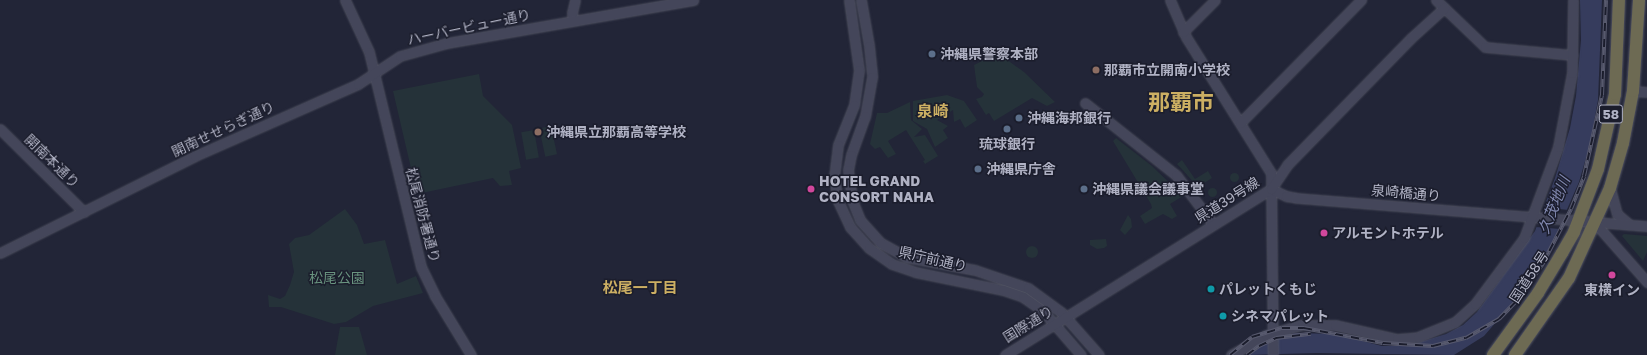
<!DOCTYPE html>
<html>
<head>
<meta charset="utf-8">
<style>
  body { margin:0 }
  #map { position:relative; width:1647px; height:355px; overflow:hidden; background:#222537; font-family:"Golos Text","Noto Sans JP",sans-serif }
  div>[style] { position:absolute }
  .green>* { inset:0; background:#253239; transform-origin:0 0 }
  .round { border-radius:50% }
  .water>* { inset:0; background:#363c5d }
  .pier>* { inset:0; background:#222537 }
  .roads { filter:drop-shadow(0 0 1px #505262) drop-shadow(0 0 1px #505262) }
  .secondary>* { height:9px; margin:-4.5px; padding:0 4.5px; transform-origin:4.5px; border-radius:4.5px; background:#44465a }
  .highway>* { height:12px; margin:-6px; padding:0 6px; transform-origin:6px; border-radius:6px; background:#6d6a53 }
  .rail>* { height:4px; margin-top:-2px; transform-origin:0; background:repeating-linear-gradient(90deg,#1b1d2c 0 8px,#585a6e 0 16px); box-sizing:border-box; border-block:1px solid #585a6e }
  .dots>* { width:11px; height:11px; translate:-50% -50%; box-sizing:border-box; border:2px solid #1b1d2c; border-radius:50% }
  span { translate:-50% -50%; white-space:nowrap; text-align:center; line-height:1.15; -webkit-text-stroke:3px #1b1d2c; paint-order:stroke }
  .shield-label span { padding:1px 3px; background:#1b1d2c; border:1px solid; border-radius:3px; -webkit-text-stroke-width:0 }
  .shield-label { font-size:13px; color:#b0b2c4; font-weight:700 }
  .street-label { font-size:14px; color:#b0b2c4 }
  .poi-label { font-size:14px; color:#b0b2c4; font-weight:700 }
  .left { translate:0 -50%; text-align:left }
  .park-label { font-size:14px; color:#69937f }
  .water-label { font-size:15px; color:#8188af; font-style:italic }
  .neighbourhood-label { font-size:15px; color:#ccaf63; font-weight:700 }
  .quarter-label { font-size:16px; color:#ccaf63; font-weight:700 }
  .town-label { font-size:22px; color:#ccaf63; font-weight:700 }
</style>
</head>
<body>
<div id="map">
  <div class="green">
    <div style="clip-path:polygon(1000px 52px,1003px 57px,1024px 72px,1055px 102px,1047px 106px,1032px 98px,994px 121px,989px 113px,986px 115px,976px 99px,982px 97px,984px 94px,977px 87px,974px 65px)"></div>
    <div style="clip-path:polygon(479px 74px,483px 96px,512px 125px,521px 168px,509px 171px,512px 185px,500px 186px,493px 178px,417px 194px,393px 91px)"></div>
    <div style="clip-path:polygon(947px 95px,964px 101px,977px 120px,965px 128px,960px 119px,954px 122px,953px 110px,937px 120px,948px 126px,943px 130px,948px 138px,935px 147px,927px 129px,913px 121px,913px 101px)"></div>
    <div style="clip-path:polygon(910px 102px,911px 120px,922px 129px,914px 137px,925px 135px,938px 156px,925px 164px,923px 161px,925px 160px,906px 130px,888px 141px,896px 154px,888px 158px,880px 147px,875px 149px,870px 144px,877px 113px,887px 113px)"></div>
    <div style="left:551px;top:126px;width:29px;height:12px;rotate:78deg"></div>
    <div style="left:534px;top:130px;width:28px;height:13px;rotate:80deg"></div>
    <div style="clip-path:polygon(1116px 138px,1152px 166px,1183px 196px,1170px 204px,1177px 216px,1172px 219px,1163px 214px,1145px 224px,1140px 216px,1152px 208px,1151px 204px,1113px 141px)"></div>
    <div style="clip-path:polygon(1182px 160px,1195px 179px,1208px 171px,1212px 178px,1198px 187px,1177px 164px)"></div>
    <div class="round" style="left:1229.5px;top:172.5px;width:9px;height:9px"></div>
    <div class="round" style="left:1207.5px;top:187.5px;width:9px;height:9px"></div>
    <div style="clip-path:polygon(345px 209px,357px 225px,364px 244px,385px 240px,397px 284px,416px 276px,423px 293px,373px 306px,346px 322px,334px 324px,281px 307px,269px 307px,268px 295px,280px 299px,285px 296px,290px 285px,294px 272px,289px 244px,295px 238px,309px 235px)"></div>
    <div style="clip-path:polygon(1128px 215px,1131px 219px,1132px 227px,1125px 235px,1120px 230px)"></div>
    <div style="clip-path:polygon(1624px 234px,1647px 236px,1647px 252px,1643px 261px,1622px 236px)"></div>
    <div style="clip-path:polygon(1106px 239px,1107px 246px,1104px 248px,1097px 249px,1090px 245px,1090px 240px)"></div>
    <div class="round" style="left:1026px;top:246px;width:12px;height:12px"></div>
    <div style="clip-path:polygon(340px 327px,359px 327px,367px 355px,335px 355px)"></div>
  </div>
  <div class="water">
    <div style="clip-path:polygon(1580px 0,1602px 0,1598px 100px,1590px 144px,1579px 182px,1551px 246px,1516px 299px,1484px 336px,1454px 355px,1317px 353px,1248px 355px,1264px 344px,1283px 335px,1296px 333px,1335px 334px,1382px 346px,1407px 346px,1446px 334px,1463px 325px,1477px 312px,1535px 231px,1555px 178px,1570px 128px,1576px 96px,1581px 40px)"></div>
  </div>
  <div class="pier">
    <div style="clip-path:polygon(1543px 207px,1568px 210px,1560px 229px,1536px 227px)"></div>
  </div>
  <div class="roads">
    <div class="secondary">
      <div style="left:345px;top:0;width:57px;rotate:65.2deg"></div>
      <div style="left:369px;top:52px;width:221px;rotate:76.4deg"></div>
      <div style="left:421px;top:267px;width:32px;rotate:64deg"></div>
      <div style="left:435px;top:296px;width:69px;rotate:58.6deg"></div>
      <div style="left:849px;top:0;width:71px;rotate:81.9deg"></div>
      <div style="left:859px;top:70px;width:35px;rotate:98deg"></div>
      <div style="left:854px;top:105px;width:43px;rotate:111.8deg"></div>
      <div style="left:838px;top:145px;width:32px;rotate:97deg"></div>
      <div style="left:834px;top:177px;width:24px;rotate:81deg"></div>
      <div style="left:838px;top:201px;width:29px;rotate:65deg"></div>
      <div style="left:850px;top:227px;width:28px;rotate:48deg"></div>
      <div style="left:869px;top:248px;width:28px;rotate:35deg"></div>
      <div style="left:892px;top:264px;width:24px;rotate:19deg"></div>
      <div style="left:915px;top:272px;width:90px;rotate:11.6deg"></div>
      <div style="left:1003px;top:290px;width:21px;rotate:19deg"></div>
      <div style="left:1023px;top:297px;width:24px;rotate:35deg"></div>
      <div style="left:1043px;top:311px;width:58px;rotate:49.2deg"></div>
      <div style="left:861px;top:0;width:47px;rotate:80.1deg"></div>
      <div style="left:869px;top:46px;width:31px;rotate:84deg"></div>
      <div style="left:872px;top:77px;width:40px;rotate:100deg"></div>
      <div style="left:865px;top:116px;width:41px;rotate:109.7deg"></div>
      <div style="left:851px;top:155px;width:15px;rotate:101deg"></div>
      <div style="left:848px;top:170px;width:30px;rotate:82deg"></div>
      <div style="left:852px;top:200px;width:22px;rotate:68deg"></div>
      <div style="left:860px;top:220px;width:31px;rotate:48deg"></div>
      <div style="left:881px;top:243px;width:29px;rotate:29deg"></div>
      <div style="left:906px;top:257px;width:70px;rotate:10.7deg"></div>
      <div style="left:975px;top:270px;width:56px;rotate:18.8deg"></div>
      <div style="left:1028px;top:288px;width:41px;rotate:36deg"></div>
      <div style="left:1061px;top:312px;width:57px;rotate:48.5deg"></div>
      <div style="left:1170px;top:0;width:40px;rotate:66.6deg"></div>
      <div style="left:1186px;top:37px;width:160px;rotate:58deg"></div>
      <div style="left:1271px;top:173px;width:182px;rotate:89.4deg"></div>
      <div style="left:1436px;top:0;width:68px;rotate:43.8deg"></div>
      <div style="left:1485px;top:47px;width:88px;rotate:5.2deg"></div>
      <div style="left:573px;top:21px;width:8px;rotate:-97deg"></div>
      <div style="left:572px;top:13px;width:13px;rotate:-77deg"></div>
      <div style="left:1183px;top:32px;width:45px;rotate:-45deg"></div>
      <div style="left:1633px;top:91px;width:14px;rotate:4deg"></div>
      <div style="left:1085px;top:103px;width:116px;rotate:38.4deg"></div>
      <div style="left:1176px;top:175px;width:61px;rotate:52.9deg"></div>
      <div style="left:1240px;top:123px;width:173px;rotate:-45.5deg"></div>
      <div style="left:0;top:129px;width:118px;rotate:44.7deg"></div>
      <div style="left:1610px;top:188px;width:27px;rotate:75deg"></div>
      <div style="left:1617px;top:214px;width:17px;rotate:40deg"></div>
      <div style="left:1271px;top:189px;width:17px;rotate:25deg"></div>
      <div style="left:1286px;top:196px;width:11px;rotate:10deg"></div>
      <div style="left:1297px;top:198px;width:351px;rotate:4.6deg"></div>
      <div style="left:1595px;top:223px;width:79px;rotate:48.6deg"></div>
      <div style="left:0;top:253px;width:218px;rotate:-26.4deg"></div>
      <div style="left:195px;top:156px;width:178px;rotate:-23.8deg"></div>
      <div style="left:358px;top:84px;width:50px;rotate:-33.7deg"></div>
      <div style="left:400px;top:56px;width:49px;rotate:-15.5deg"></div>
      <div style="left:447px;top:43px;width:250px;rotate:-9.9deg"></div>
      <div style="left:1005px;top:355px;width:314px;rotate:-32deg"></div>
      <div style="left:1271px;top:189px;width:29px;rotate:-56deg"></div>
      <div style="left:1287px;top:165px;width:177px;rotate:-45.7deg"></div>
      <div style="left:1411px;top:38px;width:45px;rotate:-42.3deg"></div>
      <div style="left:1231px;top:355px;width:40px;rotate:-29.7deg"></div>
      <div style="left:1266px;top:335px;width:37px;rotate:-16deg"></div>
      <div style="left:1302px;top:325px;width:33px"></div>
      <div style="left:1335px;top:325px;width:64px;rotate:12.7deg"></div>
      <div style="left:1397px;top:339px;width:21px;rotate:-5deg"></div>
      <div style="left:1418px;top:337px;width:40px;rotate:-22deg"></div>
      <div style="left:1455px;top:322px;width:27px;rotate:-42deg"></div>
      <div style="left:1475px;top:304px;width:82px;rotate:-53.4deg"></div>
      <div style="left:1524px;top:238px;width:97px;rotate:-69.5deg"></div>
      <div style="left:1558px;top:147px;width:75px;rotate:-79.3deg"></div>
      <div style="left:1572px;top:73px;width:73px;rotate:-89.2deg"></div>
    </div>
    <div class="highway">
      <div style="left:1493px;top:355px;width:77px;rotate:-54deg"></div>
      <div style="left:1538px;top:293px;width:47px;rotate:-59deg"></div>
      <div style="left:1562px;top:253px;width:24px;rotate:-60deg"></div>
      <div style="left:1574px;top:232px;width:67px;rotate:-69.1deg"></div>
      <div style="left:1598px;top:169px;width:77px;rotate:-77.2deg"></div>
      <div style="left:1615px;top:94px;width:94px;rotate:-87.6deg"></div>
      <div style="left:1515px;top:355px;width:94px;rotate:-55deg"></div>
      <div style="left:1569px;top:278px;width:99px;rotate:-65.5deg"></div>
      <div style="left:1610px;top:188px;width:47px;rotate:-73.9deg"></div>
      <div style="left:1623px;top:143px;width:53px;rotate:-79.1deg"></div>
      <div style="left:1633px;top:91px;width:91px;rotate:-86.2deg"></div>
    </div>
  </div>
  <div class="rail">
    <div style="left:1230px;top:355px;width:28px;rotate:-39deg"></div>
    <div style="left:1252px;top:337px;width:31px;rotate:-17deg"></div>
    <div style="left:1282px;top:328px;width:22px"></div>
    <div style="left:1304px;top:328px;width:80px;rotate:10.8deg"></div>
    <div style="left:1383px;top:343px;width:50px;rotate:3.4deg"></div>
    <div style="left:1433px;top:346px;width:34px;rotate:-14deg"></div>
    <div style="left:1466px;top:338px;width:38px;rotate:-30deg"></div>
    <div style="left:1499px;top:319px;width:28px;rotate:-46deg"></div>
    <div style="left:1518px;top:299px;width:42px;rotate:-54.8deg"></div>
    <div style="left:1542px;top:265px;width:63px;rotate:-62.6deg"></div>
    <div style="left:1571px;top:209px;width:35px;rotate:-68deg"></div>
    <div style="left:1584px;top:176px;width:83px;rotate:-77.5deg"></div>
    <div style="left:1602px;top:95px;width:95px;rotate:-87.6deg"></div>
    <div style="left:1247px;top:355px;width:15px;rotate:-37deg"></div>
    <div style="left:1259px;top:346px;width:19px;rotate:-25deg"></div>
    <div style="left:1276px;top:338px;width:35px;rotate:-7deg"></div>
  </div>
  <div class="dots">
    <div style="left:932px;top:54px;background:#5c6f8a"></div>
    <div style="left:1096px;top:70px;background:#8d6e63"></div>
    <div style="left:1019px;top:118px;background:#5c6f8a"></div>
    <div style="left:1007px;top:129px;background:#5c6f8a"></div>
    <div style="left:538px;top:132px;background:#8d6e63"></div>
    <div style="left:978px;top:169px;background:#5c6f8a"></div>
    <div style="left:811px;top:189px;background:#d1479c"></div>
    <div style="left:1084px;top:189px;background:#5c6f8a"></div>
    <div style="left:1324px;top:233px;background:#d1479c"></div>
    <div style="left:1612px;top:275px;background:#d1479c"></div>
    <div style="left:1211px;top:289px;background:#0f9aa8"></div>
    <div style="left:1223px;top:316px;background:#0f9aa8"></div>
  </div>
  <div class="shield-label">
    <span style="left:1611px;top:114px">58</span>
  </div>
  <div class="street-label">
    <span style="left:469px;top:27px;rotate:-12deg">ハーバービュー通り</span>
    <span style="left:223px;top:129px;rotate:-25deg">開南せせらぎ通り</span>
    <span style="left:52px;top:161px;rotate:44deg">開南本通り</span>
    <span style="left:1406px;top:193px;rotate:5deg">泉崎橋通り</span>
    <span style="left:1227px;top:200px;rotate:-32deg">県道39号線</span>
    <span style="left:423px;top:215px;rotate:75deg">松尾消防署通り</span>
    <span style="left:933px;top:259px;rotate:13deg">県庁前通り</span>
    <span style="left:1529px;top:277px;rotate:-57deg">国道58号</span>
    <span style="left:1028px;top:324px;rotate:-32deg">国際通り</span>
  </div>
  <div class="poi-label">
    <span class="left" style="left:940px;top:54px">沖縄県警察本部</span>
    <span class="left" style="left:1104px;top:70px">那覇市立開南小学校</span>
    <span class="left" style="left:1027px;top:118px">沖縄海邦銀行</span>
    <span class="left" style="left:546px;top:132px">沖縄県立那覇高等学校</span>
    <span style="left:1007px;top:144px">琉球銀行</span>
    <span class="left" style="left:986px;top:169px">沖縄県庁舎</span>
    <span class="left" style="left:819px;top:189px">HOTEL GRAND<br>CONSORT NAHA</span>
    <span class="left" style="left:1092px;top:189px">沖縄県議会議事堂</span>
    <span class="left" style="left:1332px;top:233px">アルモントホテル</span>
    <span class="left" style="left:1219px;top:289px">パレットくもじ</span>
    <span style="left:1612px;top:290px">東横イン</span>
    <span class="left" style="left:1231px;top:316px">シネマパレット</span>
  </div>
  <div class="park-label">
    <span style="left:337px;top:278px">松尾公園</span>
  </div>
  <div class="water-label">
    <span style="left:1554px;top:205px;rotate:-68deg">久茂地川</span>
  </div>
  <div class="neighbourhood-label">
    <span style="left:640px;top:288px">松尾一丁目</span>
  </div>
  <div class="quarter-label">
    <span style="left:933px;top:111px">泉崎</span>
  </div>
  <div class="town-label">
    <span style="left:1181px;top:102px">那覇市</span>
  </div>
</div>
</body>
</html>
